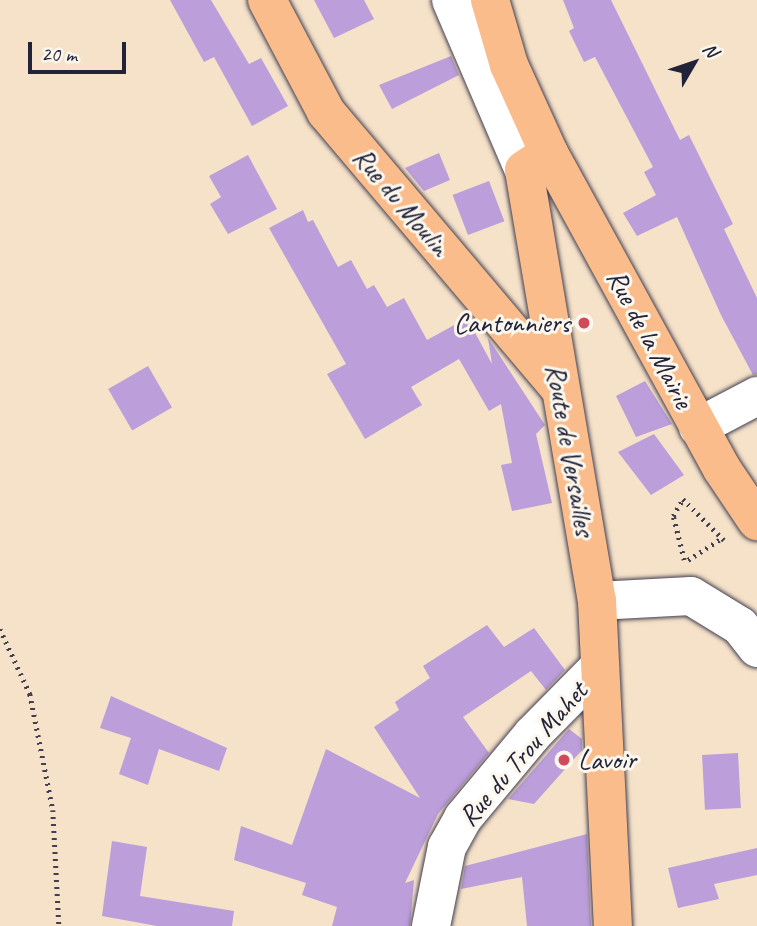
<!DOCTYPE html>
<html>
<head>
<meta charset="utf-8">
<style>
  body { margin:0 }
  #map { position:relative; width:757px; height:926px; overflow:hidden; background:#f6e2c9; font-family:Caveat,sans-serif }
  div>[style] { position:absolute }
  .building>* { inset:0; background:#bb9eda; transform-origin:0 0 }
  .path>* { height:4.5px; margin-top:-2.25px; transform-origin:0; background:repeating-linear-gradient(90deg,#423f50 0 2px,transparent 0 7px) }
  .roads { filter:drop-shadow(0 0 2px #423f50) drop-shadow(0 0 2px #423f50) }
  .minor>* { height:38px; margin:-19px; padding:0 19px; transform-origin:19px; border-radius:19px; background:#fff }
  .major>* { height:38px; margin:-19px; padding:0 19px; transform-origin:19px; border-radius:19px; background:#fabc8b }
  .dots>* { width:19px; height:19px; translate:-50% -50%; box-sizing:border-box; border:4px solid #fbf7ec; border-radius:50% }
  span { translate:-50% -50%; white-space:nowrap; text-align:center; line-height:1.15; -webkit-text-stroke:6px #fbf7ec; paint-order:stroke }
  .street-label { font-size:28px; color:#22223b }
  .poi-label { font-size:28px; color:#22223b }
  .right { translate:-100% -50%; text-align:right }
  .left { translate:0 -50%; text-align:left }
  .north { position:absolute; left:659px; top:28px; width:70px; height:70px; -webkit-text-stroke:5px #fbf7ec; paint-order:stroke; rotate:51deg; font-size:19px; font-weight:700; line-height:28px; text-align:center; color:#22223b }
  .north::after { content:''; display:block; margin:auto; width:24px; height:32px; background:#22223b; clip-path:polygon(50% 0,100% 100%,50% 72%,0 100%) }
  .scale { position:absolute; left:28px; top:42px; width:98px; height:32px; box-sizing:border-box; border:4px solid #22223b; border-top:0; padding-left:9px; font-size:21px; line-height:24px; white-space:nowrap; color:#22223b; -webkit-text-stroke:5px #fbf7ec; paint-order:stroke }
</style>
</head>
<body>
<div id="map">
  <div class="building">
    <div style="clip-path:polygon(170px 0,211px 0,249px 64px,261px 58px,288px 106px,252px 126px,214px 57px,204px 62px)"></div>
    <div style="clip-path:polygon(314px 0,364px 0,374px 19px,334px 38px)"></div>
    <div style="clip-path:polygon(563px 0,611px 0,680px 140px,689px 135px,733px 224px,724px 229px,757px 298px,757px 374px,753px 375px,721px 315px,677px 217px,637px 236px,623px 213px,656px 195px,644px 172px,653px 167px,595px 57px,584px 62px,569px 31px,574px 28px)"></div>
    <div style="clip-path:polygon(451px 56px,459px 75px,392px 109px,379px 85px)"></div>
    <div style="clip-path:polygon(439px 153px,450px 180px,424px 191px,405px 168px)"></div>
    <div style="clip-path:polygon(248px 155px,277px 209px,228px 234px,210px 204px,221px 197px,209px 176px)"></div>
    <div style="left:489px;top:181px;width:43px;height:39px;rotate:69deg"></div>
    <div style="clip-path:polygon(303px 210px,308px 222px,313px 220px,338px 267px,351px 260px,367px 289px,374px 285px,387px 307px,404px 298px,427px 340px,467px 318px,492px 364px,488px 338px,545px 425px,536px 434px,552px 503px,512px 511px,501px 465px,512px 463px,501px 404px,489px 411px,459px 359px,411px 387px,422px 405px,365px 439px,327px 374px,346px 364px,269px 228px)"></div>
    <div style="left:148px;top:366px;width:48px;height:46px;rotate:60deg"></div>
    <div style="clip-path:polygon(645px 381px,672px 424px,636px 437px,616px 396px)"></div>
    <div style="clip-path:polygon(654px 434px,684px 475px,651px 495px,618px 452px)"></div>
    <div style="clip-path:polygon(487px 625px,504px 647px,534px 628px,565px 670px,546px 690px,531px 671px,463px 717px,489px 753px,438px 814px,405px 883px,414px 880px,410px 926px,332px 926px,337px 907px,302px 895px,306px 883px,234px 860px,241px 826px,292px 845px,326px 749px,420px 798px,374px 727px,399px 710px,395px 702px,430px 678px,423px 666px)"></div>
    <div style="clip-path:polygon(111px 696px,227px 748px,219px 771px,159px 749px,148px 785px,119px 774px,131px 738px,100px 728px)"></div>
    <div style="clip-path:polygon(569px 729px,582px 739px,582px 750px,534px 804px,508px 799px)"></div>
    <div style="left:738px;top:753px;width:55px;height:36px;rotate:87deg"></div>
    <div style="clip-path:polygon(587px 834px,591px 926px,527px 926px,522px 877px,461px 889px,465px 866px)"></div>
    <div style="clip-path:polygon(112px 841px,147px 847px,140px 896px,234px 911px,232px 926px,157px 926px,102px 916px)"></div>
    <div style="clip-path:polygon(757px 848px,757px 875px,714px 884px,719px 899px,678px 908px,668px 868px)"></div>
  </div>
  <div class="path">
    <div style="left:684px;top:560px;width:45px;rotate:-104deg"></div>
    <div style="left:673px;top:516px;width:20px;rotate:-60deg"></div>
    <div style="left:683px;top:499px;width:58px;rotate:45deg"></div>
    <div style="left:688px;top:560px;width:40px;rotate:-32.9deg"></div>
    <div style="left:0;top:629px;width:72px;rotate:65.2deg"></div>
    <div style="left:30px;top:694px;width:118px;rotate:78.8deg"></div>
    <div style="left:53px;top:810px;width:116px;rotate:87deg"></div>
  </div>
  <div class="roads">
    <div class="minor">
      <div style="left:451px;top:0;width:185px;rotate:66.8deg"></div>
      <div style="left:698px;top:427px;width:67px;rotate:-27.7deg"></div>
      <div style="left:597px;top:601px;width:94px;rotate:-3deg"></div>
      <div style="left:691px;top:596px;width:57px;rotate:31.5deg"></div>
      <div style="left:740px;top:626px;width:28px;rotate:52deg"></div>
      <div style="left:431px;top:926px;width:81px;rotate:-78.6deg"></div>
      <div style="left:447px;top:847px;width:33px;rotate:-61deg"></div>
      <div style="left:463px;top:818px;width:109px;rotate:-50.2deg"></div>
      <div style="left:533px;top:734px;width:95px;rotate:-45.4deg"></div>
    </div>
    <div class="major">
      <div style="left:267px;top:0;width:127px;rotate:62.2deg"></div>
      <div style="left:326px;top:112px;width:361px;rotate:49.8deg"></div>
      <div style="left:490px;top:0;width:68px;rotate:73.7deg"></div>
      <div style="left:509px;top:65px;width:97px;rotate:65.6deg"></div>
      <div style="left:549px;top:153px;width:360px;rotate:61.3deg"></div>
      <div style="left:722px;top:469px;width:63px;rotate:56.1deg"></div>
      <div style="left:549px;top:153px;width:30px;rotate:146deg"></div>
      <div style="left:524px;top:170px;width:437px;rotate:80.4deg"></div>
      <div style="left:597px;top:601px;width:325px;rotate:87.2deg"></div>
    </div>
  </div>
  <div class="dots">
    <div style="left:584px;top:323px;background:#d1495b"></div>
    <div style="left:564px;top:760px;background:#d1495b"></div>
  </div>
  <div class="street-label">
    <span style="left:401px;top:202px;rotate:50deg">Rue du Moulin</span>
    <span style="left:650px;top:339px;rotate:62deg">Rue de la Mairie</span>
    <span style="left:570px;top:450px;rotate:80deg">Route de Versailles</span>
    <span style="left:523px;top:754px;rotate:-49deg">Rue du Trou Mahet</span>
  </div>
  <div class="poi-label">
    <span class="right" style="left:570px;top:323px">Cantonniers</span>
    <span class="left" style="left:578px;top:760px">Lavoir</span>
  </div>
  <div class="north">N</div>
  <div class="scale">20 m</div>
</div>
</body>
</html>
